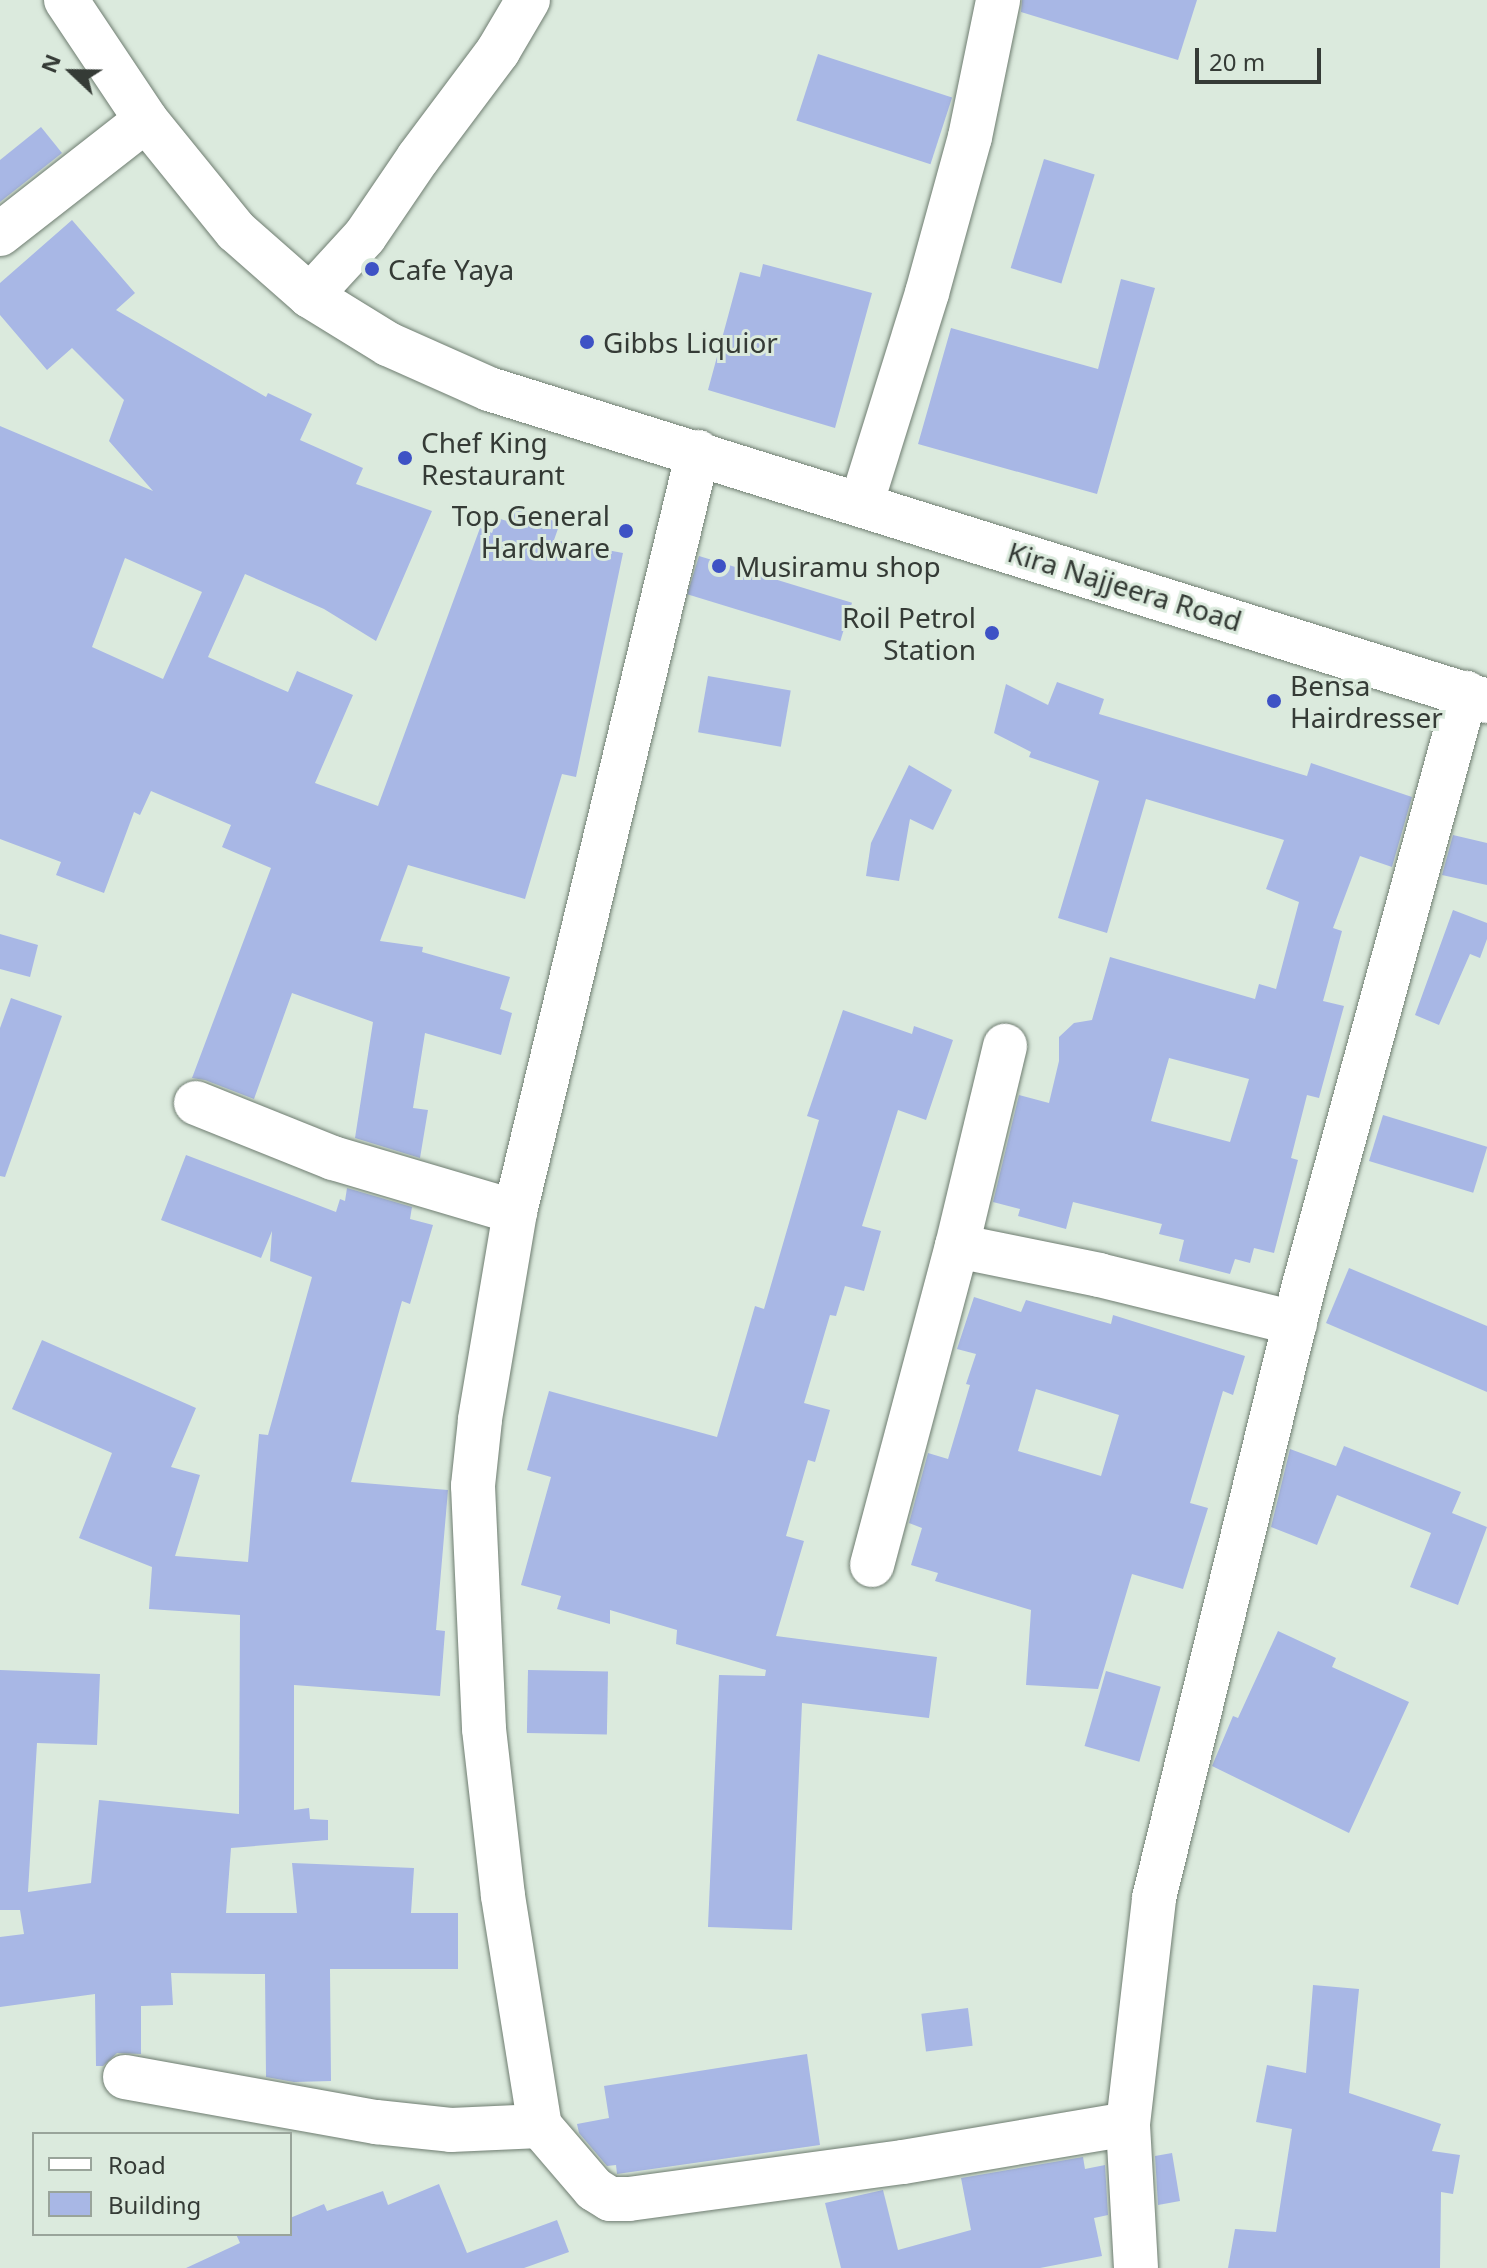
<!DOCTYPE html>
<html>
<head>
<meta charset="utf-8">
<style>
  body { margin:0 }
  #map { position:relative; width:1487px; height:2268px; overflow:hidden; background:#dbeadd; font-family:"Noto Sans",sans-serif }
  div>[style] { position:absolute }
  .building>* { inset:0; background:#a8b7e5; transform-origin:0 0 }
  .roads { filter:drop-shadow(0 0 2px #6f7d71) drop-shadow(0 0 2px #6f7d71) }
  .street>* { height:44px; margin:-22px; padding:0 22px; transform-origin:22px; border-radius:22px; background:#fff }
  .secondary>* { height:44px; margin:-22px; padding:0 22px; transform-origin:22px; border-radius:22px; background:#fff }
  .dots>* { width:22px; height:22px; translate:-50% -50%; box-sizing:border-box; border:4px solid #dbeadd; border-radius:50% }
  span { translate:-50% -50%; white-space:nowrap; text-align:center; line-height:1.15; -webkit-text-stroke:6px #dbeadd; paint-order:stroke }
  .poi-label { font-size:28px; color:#353b36 }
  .left { translate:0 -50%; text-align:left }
  .right { translate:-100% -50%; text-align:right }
  .street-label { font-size:28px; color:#353b36 }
  .legend { position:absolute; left:32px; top:2132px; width:260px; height:104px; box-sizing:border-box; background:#dbeadd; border:2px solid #99a49a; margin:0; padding:10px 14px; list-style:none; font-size:24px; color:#353b36 }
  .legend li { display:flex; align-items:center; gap:16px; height:40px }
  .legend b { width:40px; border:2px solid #99a49a }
  .north { position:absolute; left:32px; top:32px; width:80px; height:80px; -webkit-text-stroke:6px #dbeadd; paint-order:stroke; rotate:292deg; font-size:22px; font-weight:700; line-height:32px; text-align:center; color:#353b36 }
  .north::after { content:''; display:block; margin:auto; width:28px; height:36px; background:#353b36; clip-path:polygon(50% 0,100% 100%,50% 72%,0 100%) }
  .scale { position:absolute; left:1195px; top:48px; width:126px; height:36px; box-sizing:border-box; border:4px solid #353b36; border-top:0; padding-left:10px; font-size:24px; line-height:28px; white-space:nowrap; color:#353b36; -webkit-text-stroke:6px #dbeadd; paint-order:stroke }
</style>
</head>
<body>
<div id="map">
  <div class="building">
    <div style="clip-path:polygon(1022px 0,1197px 0,1178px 60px,1021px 12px)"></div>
    <div style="left:818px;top:54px;width:141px;height:70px;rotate:18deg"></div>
    <div style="clip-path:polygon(41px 127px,62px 153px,0 202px,0 160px)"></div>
    <div style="left:1044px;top:159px;width:53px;height:114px;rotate:17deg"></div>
    <div style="clip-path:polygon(evenodd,72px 220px,135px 293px,116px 310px,266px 397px,268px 393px,312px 414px,300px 440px,363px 468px,356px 484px,432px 511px,376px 641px,324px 609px,245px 574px,208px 657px,288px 692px,297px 671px,353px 695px,315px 783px,378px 806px,480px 528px,492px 533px,497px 518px,507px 521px,512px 507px,560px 523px,554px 540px,623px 553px,576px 777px,562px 774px,525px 899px,408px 865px,380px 941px,423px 947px,422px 952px,510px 977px,500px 1009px,512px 1013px,501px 1055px,425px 1033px,413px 1108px,428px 1110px,420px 1158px,355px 1138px,373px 1022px,292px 993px,254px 1099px,205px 1080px,192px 1078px,271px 868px,222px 847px,231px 825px,151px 791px,140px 815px,134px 812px,104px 893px,56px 875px,61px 862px,0 839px,0 426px,153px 491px,109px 441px,124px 400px,72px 348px,47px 370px,0 315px,0 283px,72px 220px,125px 558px,202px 592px,163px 679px,92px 647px,125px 558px)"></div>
    <div style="clip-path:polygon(763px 264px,872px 293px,835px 428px,708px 390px,740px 272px,760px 277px)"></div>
    <div style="clip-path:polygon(1121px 279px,1155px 288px,1097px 494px,918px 444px,951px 328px,1098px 369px)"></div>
    <div style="left:699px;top:556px;width:160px;height:40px;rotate:17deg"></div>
    <div style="left:708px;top:676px;width:84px;height:57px;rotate:10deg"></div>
    <div style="clip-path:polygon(evenodd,1057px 682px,1104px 699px,1099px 714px,1307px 776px,1311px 763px,1412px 797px,1392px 867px,1360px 856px,1333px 928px,1342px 931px,1323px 1001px,1344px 1006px,1319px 1098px,1307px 1095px,1291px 1158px,1298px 1160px,1274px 1253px,1254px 1248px,1250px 1263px,1235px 1259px,1230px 1274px,1179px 1261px,1184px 1240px,1159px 1234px,1162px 1224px,1073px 1202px,1066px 1229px,1018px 1216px,1020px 1209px,993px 1202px,1019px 1095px,1049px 1103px,1059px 1061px,1059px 1037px,1074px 1023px,1092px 1020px,1110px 957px,1255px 999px,1259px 984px,1276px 989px,1299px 902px,1266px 889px,1284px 840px,1146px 799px,1107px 933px,1058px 918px,1099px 781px,1029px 757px,1031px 752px,994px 733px,1006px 684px,1048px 705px,1057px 682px,1169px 1058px,1249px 1079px,1230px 1142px,1151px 1121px,1169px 1058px)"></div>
    <div style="clip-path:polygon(909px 765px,952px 790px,933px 830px,910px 819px,899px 881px,866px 876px,871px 843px)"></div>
    <div style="clip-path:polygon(1453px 835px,1487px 843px,1487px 885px,1442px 875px)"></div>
    <div style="clip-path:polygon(1453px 910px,1487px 923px,1487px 939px,1480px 958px,1470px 954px,1439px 1025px,1415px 1015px)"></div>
    <div style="clip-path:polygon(0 934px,38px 945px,30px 977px,0 969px)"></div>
    <div style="clip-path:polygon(11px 998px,62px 1016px,5px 1177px,0 1176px,0 1028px)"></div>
    <div style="clip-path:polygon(843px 1010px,912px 1034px,914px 1026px,953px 1040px,926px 1120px,898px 1110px,862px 1226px,881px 1231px,864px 1291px,845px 1286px,836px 1316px,830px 1315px,804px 1403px,830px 1410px,815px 1462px,808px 1460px,786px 1536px,804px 1541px,776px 1636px,937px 1657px,929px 1718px,802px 1703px,792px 1930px,708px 1927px,719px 1675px,765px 1676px,766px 1670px,676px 1644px,677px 1630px,610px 1610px,610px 1624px,557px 1609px,561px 1596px,521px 1585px,551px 1477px,527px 1470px,549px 1391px,717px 1437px,755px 1306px,764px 1309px,819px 1120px,807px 1116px)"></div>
    <div style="left:1383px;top:1115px;width:109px;height:48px;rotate:17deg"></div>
    <div style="clip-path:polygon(186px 1155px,336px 1212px,340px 1199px,345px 1201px,347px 1188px,412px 1207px,410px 1219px,433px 1225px,410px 1304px,402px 1301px,351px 1482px,448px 1490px,436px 1630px,445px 1631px,440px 1696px,294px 1685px,294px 1810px,309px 1808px,310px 1819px,328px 1820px,328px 1840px,231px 1848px,226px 1913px,297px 1913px,292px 1863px,414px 1868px,411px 1913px,458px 1913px,458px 1969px,330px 1969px,331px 2081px,294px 2082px,266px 2077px,265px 1974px,171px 1973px,173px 2005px,141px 2006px,141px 2054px,117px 2053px,103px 2066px,96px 2066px,95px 1994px,0 2007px,0 1937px,24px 1934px,20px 1910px,0 1910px,0 1670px,100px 1674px,97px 1745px,37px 1743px,28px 1892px,91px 1883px,99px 1800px,239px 1814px,240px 1615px,149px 1609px,152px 1567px,79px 1538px,112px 1453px,12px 1409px,42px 1340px,196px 1408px,171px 1467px,200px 1475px,175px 1556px,248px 1562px,259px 1434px,268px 1435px,312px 1277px,270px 1261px,272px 1231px,261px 1258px,161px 1220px)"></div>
    <div style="clip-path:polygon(1349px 1268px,1487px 1326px,1487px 1392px,1326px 1323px)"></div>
    <div style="clip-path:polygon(evenodd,974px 1297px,1021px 1312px,1026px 1300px,1111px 1324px,1113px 1315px,1245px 1356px,1233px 1395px,1223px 1391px,1190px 1503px,1208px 1508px,1183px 1589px,1132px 1574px,1098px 1689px,1026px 1685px,1031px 1610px,935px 1581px,938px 1573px,911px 1565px,922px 1528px,909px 1523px,928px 1453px,948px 1459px,970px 1385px,966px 1384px,976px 1354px,957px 1349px,974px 1297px,1036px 1389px,1119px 1415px,1101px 1476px,1018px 1451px,1036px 1389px)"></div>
    <div style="clip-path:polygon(1344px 1446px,1461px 1492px,1452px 1513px,1487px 1527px,1458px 1605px,1410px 1587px,1431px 1533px,1337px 1495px,1317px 1545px,1271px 1527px,1290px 1449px,1336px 1466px)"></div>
    <div style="clip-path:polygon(1278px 1631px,1336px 1658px,1332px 1667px,1409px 1702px,1349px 1833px,1212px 1766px,1233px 1716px,1238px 1718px)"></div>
    <div style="left:528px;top:1670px;width:80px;height:63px;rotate:1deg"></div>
    <div style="left:1106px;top:1671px;width:57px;height:78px;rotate:16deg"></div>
    <div style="clip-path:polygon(1313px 1985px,1359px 1989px,1349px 2093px,1441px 2124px,1432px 2151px,1460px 2155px,1453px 2194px,1441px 2192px,1440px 2268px,1228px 2268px,1235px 2229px,1276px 2232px,1292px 2129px,1256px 2122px,1267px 2065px,1306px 2073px)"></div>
    <div style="left:968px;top:2008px;width:38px;height:47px;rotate:83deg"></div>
    <div style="clip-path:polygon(807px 2054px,820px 2145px,617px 2174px,616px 2165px,607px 2166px,579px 2133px,577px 2124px,609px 2118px,604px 2086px)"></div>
    <div style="clip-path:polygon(1172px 2153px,1180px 2201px,1158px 2205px,1155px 2156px)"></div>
    <div style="clip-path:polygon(1083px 2157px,1085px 2169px,1105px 2165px,1108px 2215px,1094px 2218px,1102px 2256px,1040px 2268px,841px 2268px,825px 2203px,883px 2190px,898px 2250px,971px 2230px,961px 2178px)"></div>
    <div style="clip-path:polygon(439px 2184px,467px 2253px,557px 2220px,569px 2252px,524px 2268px,186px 2268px,240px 2243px,236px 2234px,290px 2234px,290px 2218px,324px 2204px,327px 2211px,383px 2191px,388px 2205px)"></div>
  </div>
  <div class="roads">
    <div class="street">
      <div style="left:0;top:234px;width:185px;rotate:-38deg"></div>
      <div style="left:310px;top:296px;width:81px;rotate:-47.5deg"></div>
      <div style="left:365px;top:236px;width:94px;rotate:-55.8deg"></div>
      <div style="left:418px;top:158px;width:134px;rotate:-53.2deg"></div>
      <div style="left:498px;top:51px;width:59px;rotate:-59.5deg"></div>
      <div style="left:698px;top:452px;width:782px;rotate:103.54deg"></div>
      <div style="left:515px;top:1212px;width:211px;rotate:99.6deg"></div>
      <div style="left:480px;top:1420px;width:66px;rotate:96.1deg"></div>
      <div style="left:473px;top:1486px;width:243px;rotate:87.4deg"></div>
      <div style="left:484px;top:1729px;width:168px;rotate:83.5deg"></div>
      <div style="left:503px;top:1896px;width:233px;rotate:80.9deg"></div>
      <div style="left:540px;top:2126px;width:83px;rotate:49.4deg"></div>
      <div style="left:594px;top:2189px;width:19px;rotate:32deg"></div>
      <div style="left:610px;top:2199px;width:19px"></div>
      <div style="left:629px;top:2199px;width:276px;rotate:-7.7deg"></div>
      <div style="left:903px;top:2162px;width:228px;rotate:-9.6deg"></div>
      <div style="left:861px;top:505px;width:222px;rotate:-72.7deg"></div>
      <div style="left:927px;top:293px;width:162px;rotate:-74.6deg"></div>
      <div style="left:970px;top:137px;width:140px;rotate:-78.4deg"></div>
      <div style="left:196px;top:1103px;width:148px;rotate:21.9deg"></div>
      <div style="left:333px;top:1158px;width:190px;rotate:16.5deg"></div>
      <div style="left:957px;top:1246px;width:145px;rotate:11.5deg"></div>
      <div style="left:1099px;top:1275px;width:202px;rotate:13.8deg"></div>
      <div style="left:872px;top:1565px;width:330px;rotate:-75.1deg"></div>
      <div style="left:957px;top:1246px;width:206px;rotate:-76.5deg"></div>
      <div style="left:125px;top:2077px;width:255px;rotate:10.2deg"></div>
      <div style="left:376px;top:2122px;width:75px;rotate:6.1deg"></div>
      <div style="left:451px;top:2130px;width:89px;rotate:-2.6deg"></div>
      <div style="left:1136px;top:2268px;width:144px;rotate:-93.2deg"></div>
      <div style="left:1128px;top:2124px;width:227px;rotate:-83.4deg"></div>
      <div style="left:1154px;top:1898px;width:631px;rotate:-76.25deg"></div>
      <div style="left:1304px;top:1285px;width:614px;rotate:-74.7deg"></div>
    </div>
    <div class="secondary">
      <div style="left:66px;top:0;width:144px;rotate:56.3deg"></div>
      <div style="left:146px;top:120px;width:143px;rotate:51deg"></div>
      <div style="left:236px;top:231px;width:98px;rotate:41.3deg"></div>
      <div style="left:310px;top:296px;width:92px;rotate:31.6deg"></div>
      <div style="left:388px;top:344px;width:111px;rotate:24deg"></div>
      <div style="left:489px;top:389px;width:1046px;rotate:17.36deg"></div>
    </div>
  </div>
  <div class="dots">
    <div style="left:372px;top:269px;background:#3e52c5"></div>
    <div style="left:587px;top:342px;background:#3e52c5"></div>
    <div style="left:405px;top:458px;background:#3e52c5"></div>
    <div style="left:626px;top:531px;background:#3e52c5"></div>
    <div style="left:719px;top:566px;background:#3e52c5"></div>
    <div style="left:992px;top:633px;background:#3e52c5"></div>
    <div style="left:1274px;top:701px;background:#3e52c5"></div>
  </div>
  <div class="poi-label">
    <span class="left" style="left:388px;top:269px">Cafe Yaya</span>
    <span class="left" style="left:603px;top:342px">Gibbs Liquior</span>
    <span class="left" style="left:421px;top:458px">Chef King<br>Restaurant</span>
    <span class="right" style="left:610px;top:531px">Top General<br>Hardware</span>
    <span class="left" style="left:735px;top:566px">Musiramu shop</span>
    <span class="right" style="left:976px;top:633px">Roil Petrol<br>Station</span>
    <span class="left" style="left:1290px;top:701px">Bensa<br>Hairdresser</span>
  </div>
  <div class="street-label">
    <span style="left:1125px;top:586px;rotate:17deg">Kira Najjeera Road</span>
  </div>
  <ul class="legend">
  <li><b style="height:10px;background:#fff"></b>Road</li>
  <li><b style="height:22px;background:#a8b7e5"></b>Building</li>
  </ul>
  <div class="north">N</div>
  <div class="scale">20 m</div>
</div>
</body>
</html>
